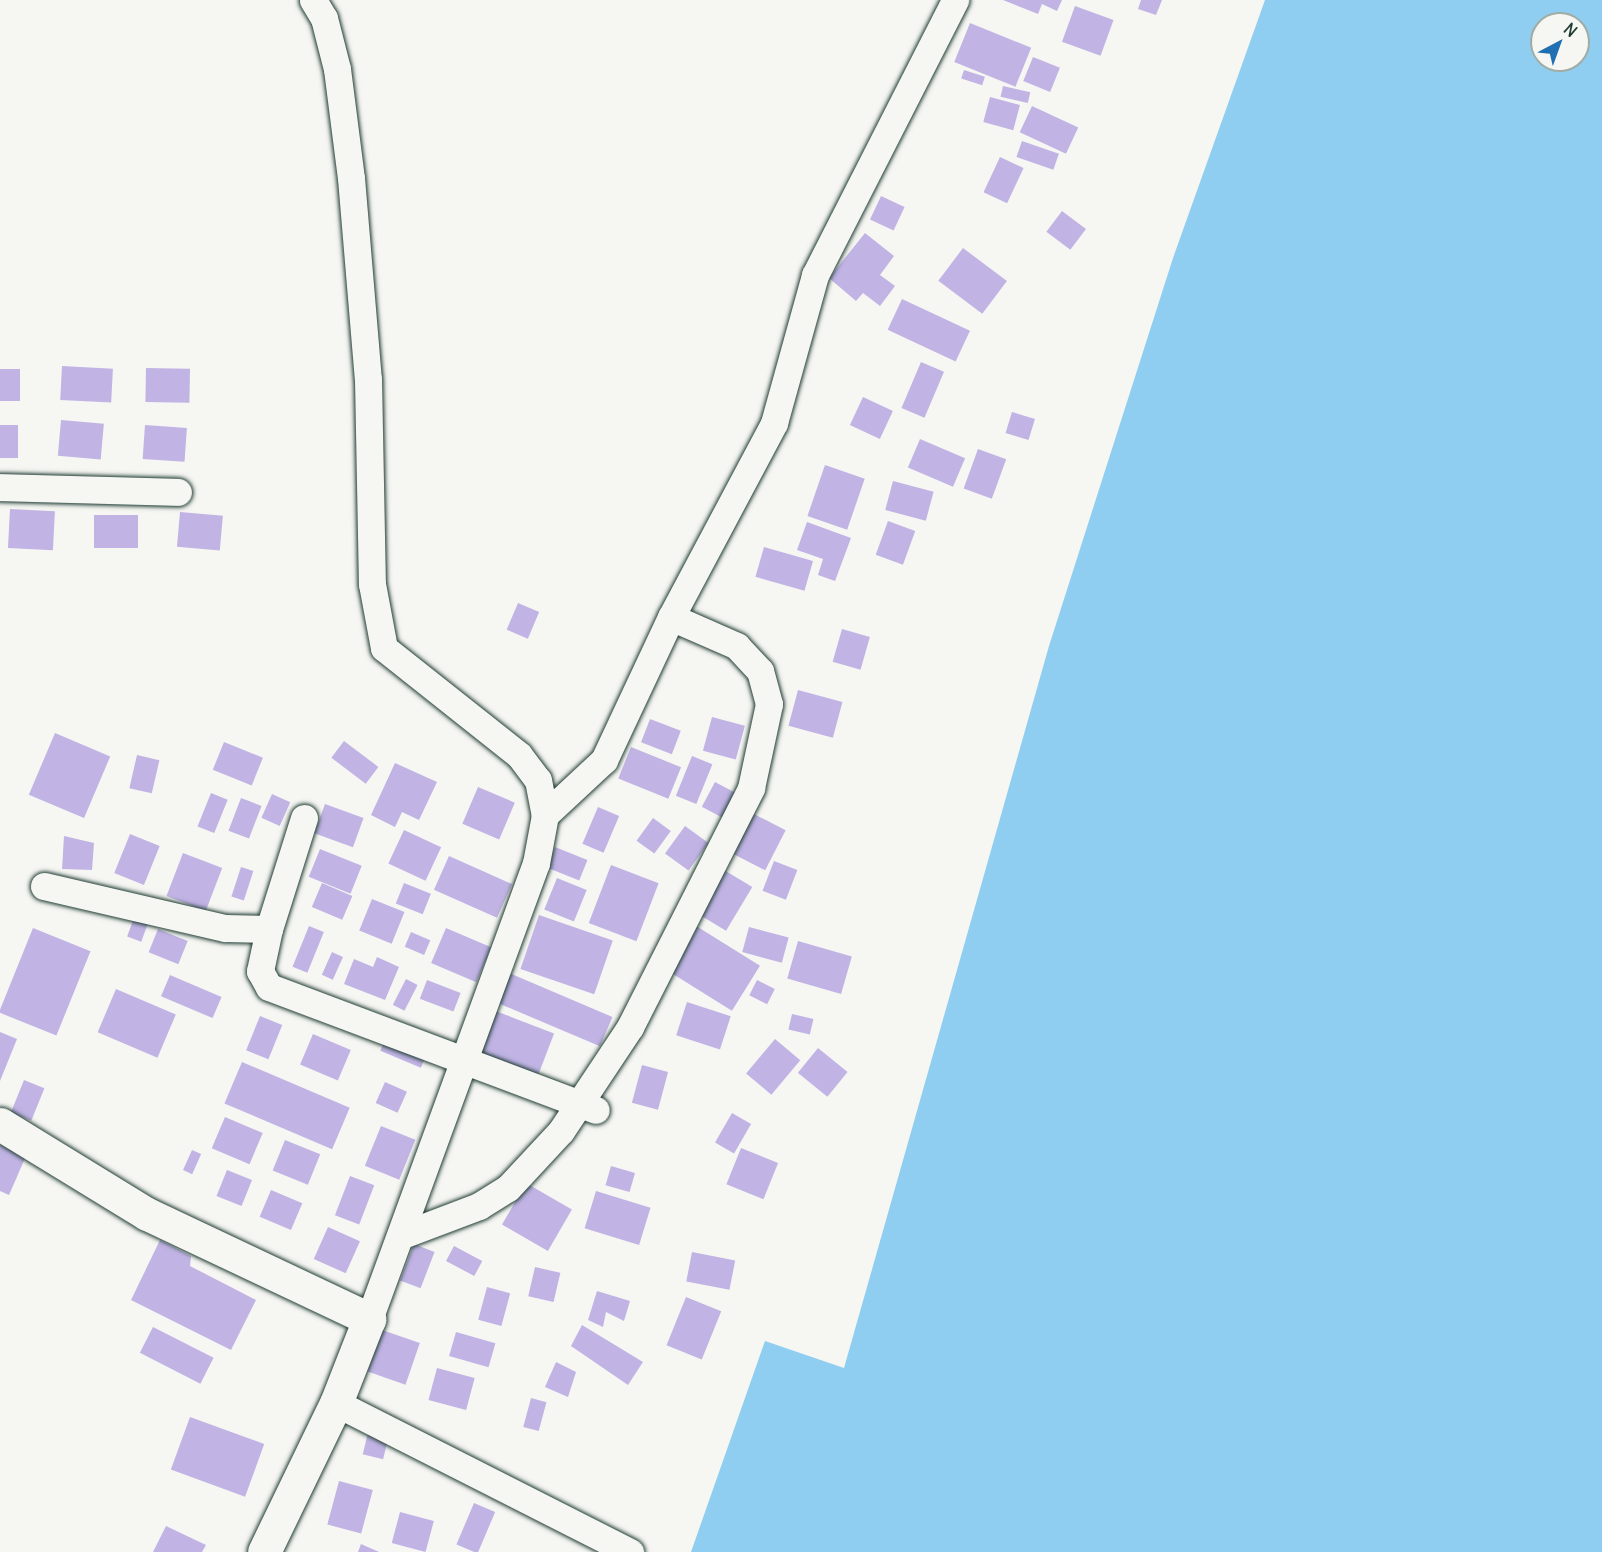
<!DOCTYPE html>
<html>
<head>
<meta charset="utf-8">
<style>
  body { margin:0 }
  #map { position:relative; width:1602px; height:1552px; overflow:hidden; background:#f6f6f2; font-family:Delius,sans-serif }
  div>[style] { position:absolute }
  .water>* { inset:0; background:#8fcef0 }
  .building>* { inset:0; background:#c1b4e5; transform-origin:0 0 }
  .roads { filter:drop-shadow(0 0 2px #1f3d34) drop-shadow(0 0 2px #1f3d34) }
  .street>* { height:27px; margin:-13.5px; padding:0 13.5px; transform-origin:13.5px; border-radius:13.5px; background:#f6f6f2 }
  .secondary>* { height:33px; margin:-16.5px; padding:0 16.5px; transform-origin:16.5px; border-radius:16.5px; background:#f6f6f2 }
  span { translate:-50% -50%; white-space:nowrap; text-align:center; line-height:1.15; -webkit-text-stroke:4.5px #f6f6f2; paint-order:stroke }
  .north { position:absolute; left:1530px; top:12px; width:60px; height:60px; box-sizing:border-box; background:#f6f6f2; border:2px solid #a0aca6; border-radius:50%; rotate:41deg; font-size:16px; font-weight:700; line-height:24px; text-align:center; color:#1f3d34 }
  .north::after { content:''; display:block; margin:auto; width:21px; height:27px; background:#1f6fb2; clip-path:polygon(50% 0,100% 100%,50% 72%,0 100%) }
</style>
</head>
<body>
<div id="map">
  <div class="water">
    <div style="clip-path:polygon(evenodd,1265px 0,1602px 0,1602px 1552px,691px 1552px,765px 1341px,844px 1368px,1049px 646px,1173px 258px,1265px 0,1542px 24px,1578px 24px,1578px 60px,1542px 60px,1542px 24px)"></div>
  </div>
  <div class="building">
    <div style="clip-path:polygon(1003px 0,1062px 0,1057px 11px,1042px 4px,1038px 14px)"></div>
    <div style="clip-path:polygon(1141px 0,1162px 0,1156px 15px,1138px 9px)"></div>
    <div style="left:1075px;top:6px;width:41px;height:38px;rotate:20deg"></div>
    <div style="left:970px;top:23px;width:66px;height:42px;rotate:22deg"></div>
    <div style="left:1033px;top:57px;width:29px;height:26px;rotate:22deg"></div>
    <div style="left:964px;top:70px;width:22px;height:9px;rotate:18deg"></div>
    <div style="left:1003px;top:86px;width:28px;height:11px;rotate:13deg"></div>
    <div style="left:990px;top:97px;width:31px;height:26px;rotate:15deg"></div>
    <div style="left:1032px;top:106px;width:51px;height:29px;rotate:25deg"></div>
    <div style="left:1022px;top:141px;width:39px;height:17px;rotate:19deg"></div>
    <div style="left:1000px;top:157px;width:26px;height:39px;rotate:25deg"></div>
    <div style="left:881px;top:196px;width:26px;height:26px;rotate:25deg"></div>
    <div style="left:1062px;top:211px;width:30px;height:26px;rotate:37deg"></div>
    <div style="clip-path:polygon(865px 233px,894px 256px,880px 275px,895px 286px,880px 306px,863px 293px,856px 301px,829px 278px)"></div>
    <div style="left:963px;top:248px;width:55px;height:41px;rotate:37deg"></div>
    <div style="left:902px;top:299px;width:75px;height:34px;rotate:25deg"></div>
    <div style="left:921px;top:362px;width:25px;height:50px;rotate:23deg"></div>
    <div style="left:62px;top:366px;width:51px;height:34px;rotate:3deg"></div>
    <div style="left:146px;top:368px;width:44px;height:34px;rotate:1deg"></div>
    <div style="left:0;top:369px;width:20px;height:32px"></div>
    <div style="left:863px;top:397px;width:33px;height:31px;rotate:25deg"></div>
    <div style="left:1012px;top:412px;width:24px;height:22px;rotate:17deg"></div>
    <div style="left:61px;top:420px;width:43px;height:36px;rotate:5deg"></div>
    <div style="left:0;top:425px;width:18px;height:33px"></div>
    <div style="left:145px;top:425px;width:42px;height:34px;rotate:4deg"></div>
    <div style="left:920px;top:439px;width:49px;height:31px;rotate:23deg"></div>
    <div style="left:978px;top:449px;width:30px;height:42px;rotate:20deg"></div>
    <div style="left:825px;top:465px;width:42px;height:54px;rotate:19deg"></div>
    <div style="left:893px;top:481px;width:42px;height:30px;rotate:15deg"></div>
    <div style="left:10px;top:509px;width:45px;height:39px;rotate:3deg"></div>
    <div style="left:180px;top:512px;width:43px;height:35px;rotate:5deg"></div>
    <div style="left:94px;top:515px;width:44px;height:33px"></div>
    <div style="left:888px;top:521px;width:29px;height:36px;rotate:20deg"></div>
    <div style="clip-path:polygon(807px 522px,851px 538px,835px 581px,818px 575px,823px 559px,797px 550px)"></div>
    <div style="left:764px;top:547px;width:51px;height:31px;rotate:16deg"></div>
    <div style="left:518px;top:603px;width:23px;height:29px;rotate:23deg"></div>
    <div style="left:842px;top:629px;width:29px;height:34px;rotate:16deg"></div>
    <div style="left:798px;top:690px;width:46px;height:37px;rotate:15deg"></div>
    <div style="left:712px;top:717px;width:34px;height:35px;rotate:15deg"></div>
    <div style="left:650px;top:719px;width:33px;height:25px;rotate:21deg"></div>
    <div style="left:55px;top:733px;width:60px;height:67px;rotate:23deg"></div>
    <div style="left:344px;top:741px;width:43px;height:21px;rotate:37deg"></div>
    <div style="left:224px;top:742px;width:42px;height:30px;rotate:22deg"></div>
    <div style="left:631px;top:747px;width:54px;height:34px;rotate:22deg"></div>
    <div style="left:137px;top:755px;width:23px;height:34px;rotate:13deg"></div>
    <div style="left:692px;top:756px;width:22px;height:43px;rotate:22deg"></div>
    <div style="clip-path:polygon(395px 763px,437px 782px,419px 820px,402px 812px,395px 827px,371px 815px)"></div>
    <div style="left:715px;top:782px;width:24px;height:28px;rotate:28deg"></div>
    <div style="left:478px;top:787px;width:40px;height:40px;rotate:23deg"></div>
    <div style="left:211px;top:793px;width:18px;height:36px;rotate:22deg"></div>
    <div style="left:272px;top:794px;width:20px;height:26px;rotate:24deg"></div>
    <div style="left:241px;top:798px;width:22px;height:35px;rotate:21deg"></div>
    <div style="left:325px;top:804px;width:41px;height:31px;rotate:20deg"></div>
    <div style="left:598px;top:807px;width:23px;height:40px;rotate:23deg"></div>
    <div style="left:750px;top:812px;width:40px;height:45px;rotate:27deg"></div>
    <div style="left:653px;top:818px;width:22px;height:28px;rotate:36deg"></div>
    <div style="left:685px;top:826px;width:29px;height:34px;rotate:36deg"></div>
    <div style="left:404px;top:830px;width:41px;height:37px;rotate:25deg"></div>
    <div style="left:130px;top:834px;width:32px;height:42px;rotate:22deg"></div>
    <div style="clip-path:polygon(64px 836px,94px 843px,92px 870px,62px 869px)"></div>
    <div style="left:555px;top:847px;width:35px;height:22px;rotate:22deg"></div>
    <div style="left:320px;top:849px;width:45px;height:30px;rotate:22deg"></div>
    <div style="left:183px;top:853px;width:42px;height:46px;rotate:21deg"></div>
    <div style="left:449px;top:856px;width:69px;height:37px;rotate:24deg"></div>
    <div style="left:774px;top:861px;width:25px;height:32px;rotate:21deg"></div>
    <div style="left:611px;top:865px;width:51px;height:62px;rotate:21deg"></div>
    <div style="left:241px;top:867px;width:13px;height:31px;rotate:18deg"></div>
    <div style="left:724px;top:870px;width:33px;height:51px;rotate:31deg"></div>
    <div style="left:557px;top:878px;width:32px;height:34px;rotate:22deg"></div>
    <div style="left:322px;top:883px;width:33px;height:26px;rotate:23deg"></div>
    <div style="left:404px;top:883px;width:29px;height:22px;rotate:22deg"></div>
    <div style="left:372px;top:899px;width:35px;height:34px;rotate:22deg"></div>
    <div style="left:135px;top:915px;width:15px;height:23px;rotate:20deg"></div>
    <div style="left:539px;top:915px;width:78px;height:57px;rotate:19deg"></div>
    <div style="left:693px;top:924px;width:79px;height:53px;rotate:32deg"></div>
    <div style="left:309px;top:926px;width:16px;height:44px;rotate:22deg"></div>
    <div style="left:749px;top:927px;width:41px;height:26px;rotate:15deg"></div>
    <div style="left:33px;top:928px;width:62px;height:91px;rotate:22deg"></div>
    <div style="left:446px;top:928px;width:49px;height:38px;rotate:23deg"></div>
    <div style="left:158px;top:929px;width:32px;height:25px;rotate:22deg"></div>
    <div style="left:411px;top:932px;width:21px;height:16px;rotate:23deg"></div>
    <div style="left:798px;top:941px;width:56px;height:39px;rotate:16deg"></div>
    <div style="left:332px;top:952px;width:12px;height:25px;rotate:24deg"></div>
    <div style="clip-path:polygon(377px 957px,399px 967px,385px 1000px,344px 984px,354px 959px,373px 967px)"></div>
    <div style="left:502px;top:970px;width:120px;height:32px;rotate:23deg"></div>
    <div style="left:170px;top:975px;width:56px;height:23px;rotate:23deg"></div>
    <div style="left:406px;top:979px;width:13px;height:29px;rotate:27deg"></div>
    <div style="left:427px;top:980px;width:36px;height:20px;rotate:21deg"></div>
    <div style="left:757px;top:980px;width:20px;height:17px;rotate:27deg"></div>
    <div style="left:116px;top:989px;width:65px;height:47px;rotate:23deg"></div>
    <div style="left:687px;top:1002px;width:46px;height:35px;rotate:18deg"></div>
    <div style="left:485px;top:1007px;width:74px;height:46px;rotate:21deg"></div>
    <div style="left:792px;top:1014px;width:22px;height:16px;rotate:13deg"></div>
    <div style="left:260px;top:1016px;width:24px;height:37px;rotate:22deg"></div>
    <div style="clip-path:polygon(0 1032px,17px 1039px,0 1081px)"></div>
    <div style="left:313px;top:1034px;width:41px;height:33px;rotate:23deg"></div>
    <div style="left:387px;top:1035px;width:44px;height:17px;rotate:23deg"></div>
    <div style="left:775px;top:1039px;width:33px;height:45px;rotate:40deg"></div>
    <div style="left:818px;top:1048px;width:38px;height:32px;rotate:39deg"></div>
    <div style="left:242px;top:1062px;width:117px;height:45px;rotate:23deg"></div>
    <div style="left:642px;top:1065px;width:27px;height:39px;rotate:15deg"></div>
    <div style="left:24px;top:1080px;width:22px;height:35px;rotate:22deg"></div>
    <div style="left:385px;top:1082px;width:24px;height:23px;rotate:24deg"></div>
    <div style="left:732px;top:1113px;width:22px;height:34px;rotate:30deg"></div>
    <div style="left:225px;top:1117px;width:41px;height:34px;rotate:23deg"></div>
    <div style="left:381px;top:1126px;width:37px;height:43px;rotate:22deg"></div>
    <div style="left:285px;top:1140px;width:38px;height:33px;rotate:22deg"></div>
    <div style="clip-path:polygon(0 1145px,26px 1156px,9px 1195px,0 1191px)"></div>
    <div style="left:741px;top:1148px;width:40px;height:39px;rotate:22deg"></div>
    <div style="left:192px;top:1150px;width:10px;height:22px;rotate:24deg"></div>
    <div style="left:611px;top:1166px;width:25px;height:20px;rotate:16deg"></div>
    <div style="left:227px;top:1170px;width:27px;height:28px;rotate:22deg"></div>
    <div style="left:350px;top:1176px;width:26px;height:42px;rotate:21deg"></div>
    <div style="left:526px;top:1183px;width:53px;height:48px;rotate:30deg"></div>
    <div style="left:271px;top:1190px;width:34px;height:29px;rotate:23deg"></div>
    <div style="left:596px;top:1191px;width:57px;height:39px;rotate:17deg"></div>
    <div style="left:328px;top:1227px;width:35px;height:35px;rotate:24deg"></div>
    <div style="clip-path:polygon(160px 1240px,191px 1256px,190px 1266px,256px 1300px,231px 1350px,131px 1300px)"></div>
    <div style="left:414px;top:1244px;width:22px;height:39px;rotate:21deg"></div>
    <div style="left:454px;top:1246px;width:32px;height:17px;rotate:28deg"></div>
    <div style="left:692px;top:1252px;width:44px;height:30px;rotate:11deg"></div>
    <div style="left:535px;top:1267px;width:26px;height:30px;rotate:13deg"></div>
    <div style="left:487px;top:1287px;width:24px;height:34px;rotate:15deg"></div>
    <div style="clip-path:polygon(597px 1291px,630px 1301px,624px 1321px,606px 1312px,603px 1327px,588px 1320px)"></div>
    <div style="left:686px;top:1297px;width:38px;height:52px;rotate:22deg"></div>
    <div style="clip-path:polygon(582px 1325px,643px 1362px,628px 1385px,571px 1346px)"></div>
    <div style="left:153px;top:1327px;width:68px;height:29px;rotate:27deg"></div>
    <div style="left:382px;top:1330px;width:40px;height:44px;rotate:19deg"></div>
    <div style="left:456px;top:1332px;width:41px;height:25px;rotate:16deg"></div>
    <div style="clip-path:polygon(556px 1362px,576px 1372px,568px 1397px,545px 1387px)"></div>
    <div style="left:437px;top:1368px;width:39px;height:33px;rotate:15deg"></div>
    <div style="left:531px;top:1398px;width:16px;height:30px;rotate:15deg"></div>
    <div style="left:190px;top:1417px;width:79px;height:56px;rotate:20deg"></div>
    <div style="left:369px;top:1429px;width:21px;height:26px;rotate:14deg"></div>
    <div style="left:339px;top:1481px;width:35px;height:45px;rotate:15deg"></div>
    <div style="left:474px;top:1503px;width:23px;height:45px;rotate:23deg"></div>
    <div style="left:400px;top:1512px;width:35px;height:32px;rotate:15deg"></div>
    <div style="clip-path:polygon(166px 1526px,206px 1545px,202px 1552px,153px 1552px)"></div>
    <div style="clip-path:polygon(361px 1544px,379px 1552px,358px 1552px)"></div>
  </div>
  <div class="roads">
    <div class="street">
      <div style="left:313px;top:0;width:21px;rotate:59deg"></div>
      <div style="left:324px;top:18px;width:53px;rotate:75.7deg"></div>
      <div style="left:337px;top:69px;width:110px;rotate:82.7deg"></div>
      <div style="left:351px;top:178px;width:202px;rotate:85.2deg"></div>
      <div style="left:368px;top:379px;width:205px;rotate:88.9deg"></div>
      <div style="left:372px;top:584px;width:65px;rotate:79.4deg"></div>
      <div style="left:384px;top:648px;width:172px;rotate:38.4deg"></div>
      <div style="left:519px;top:755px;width:31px;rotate:53deg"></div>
      <div style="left:538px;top:780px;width:36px;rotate:79deg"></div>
      <div style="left:545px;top:815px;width:49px;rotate:100.6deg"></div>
      <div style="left:536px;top:863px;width:486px;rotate:110.1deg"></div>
      <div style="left:0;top:487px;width:178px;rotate:1.6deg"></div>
      <div style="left:545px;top:815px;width:81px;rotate:-43deg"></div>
      <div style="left:604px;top:760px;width:158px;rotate:-64.9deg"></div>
      <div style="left:304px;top:818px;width:116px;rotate:107.5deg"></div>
      <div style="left:269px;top:929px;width:43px;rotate:102.1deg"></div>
      <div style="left:260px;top:971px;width:18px;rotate:61deg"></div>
      <div style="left:269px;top:987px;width:349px;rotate:20.6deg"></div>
      <div style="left:44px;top:886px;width:186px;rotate:13.1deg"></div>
      <div style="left:225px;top:928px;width:44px;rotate:1.3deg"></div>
      <div style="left:400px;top:1236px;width:85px;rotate:-20.8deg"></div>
      <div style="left:479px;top:1206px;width:34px;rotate:-32deg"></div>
      <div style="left:508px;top:1188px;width:78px;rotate:-47.1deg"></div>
      <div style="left:561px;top:1131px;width:125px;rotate:-56.4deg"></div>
      <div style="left:630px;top:1027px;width:268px;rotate:-63.1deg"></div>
      <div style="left:751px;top:788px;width:86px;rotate:-77.9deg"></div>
      <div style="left:769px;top:704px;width:34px;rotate:-105deg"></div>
      <div style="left:760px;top:671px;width:34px;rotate:-133deg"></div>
      <div style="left:737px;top:646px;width:72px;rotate:-156.3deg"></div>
      <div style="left:671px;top:617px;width:220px;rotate:-62deg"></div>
      <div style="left:774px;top:423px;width:154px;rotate:-74.5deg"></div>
      <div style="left:815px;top:275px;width:309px;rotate:-63deg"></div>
      <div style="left:336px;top:1403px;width:330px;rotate:26.9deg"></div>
    </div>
    <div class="secondary">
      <div style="left:0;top:1124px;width:172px;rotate:31.5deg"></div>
      <div style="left:147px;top:1214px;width:246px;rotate:25.3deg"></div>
      <div style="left:369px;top:1319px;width:90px;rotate:111.4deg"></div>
      <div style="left:336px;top:1403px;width:165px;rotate:115.8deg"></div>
    </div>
  </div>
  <div class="north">N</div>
</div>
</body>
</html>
